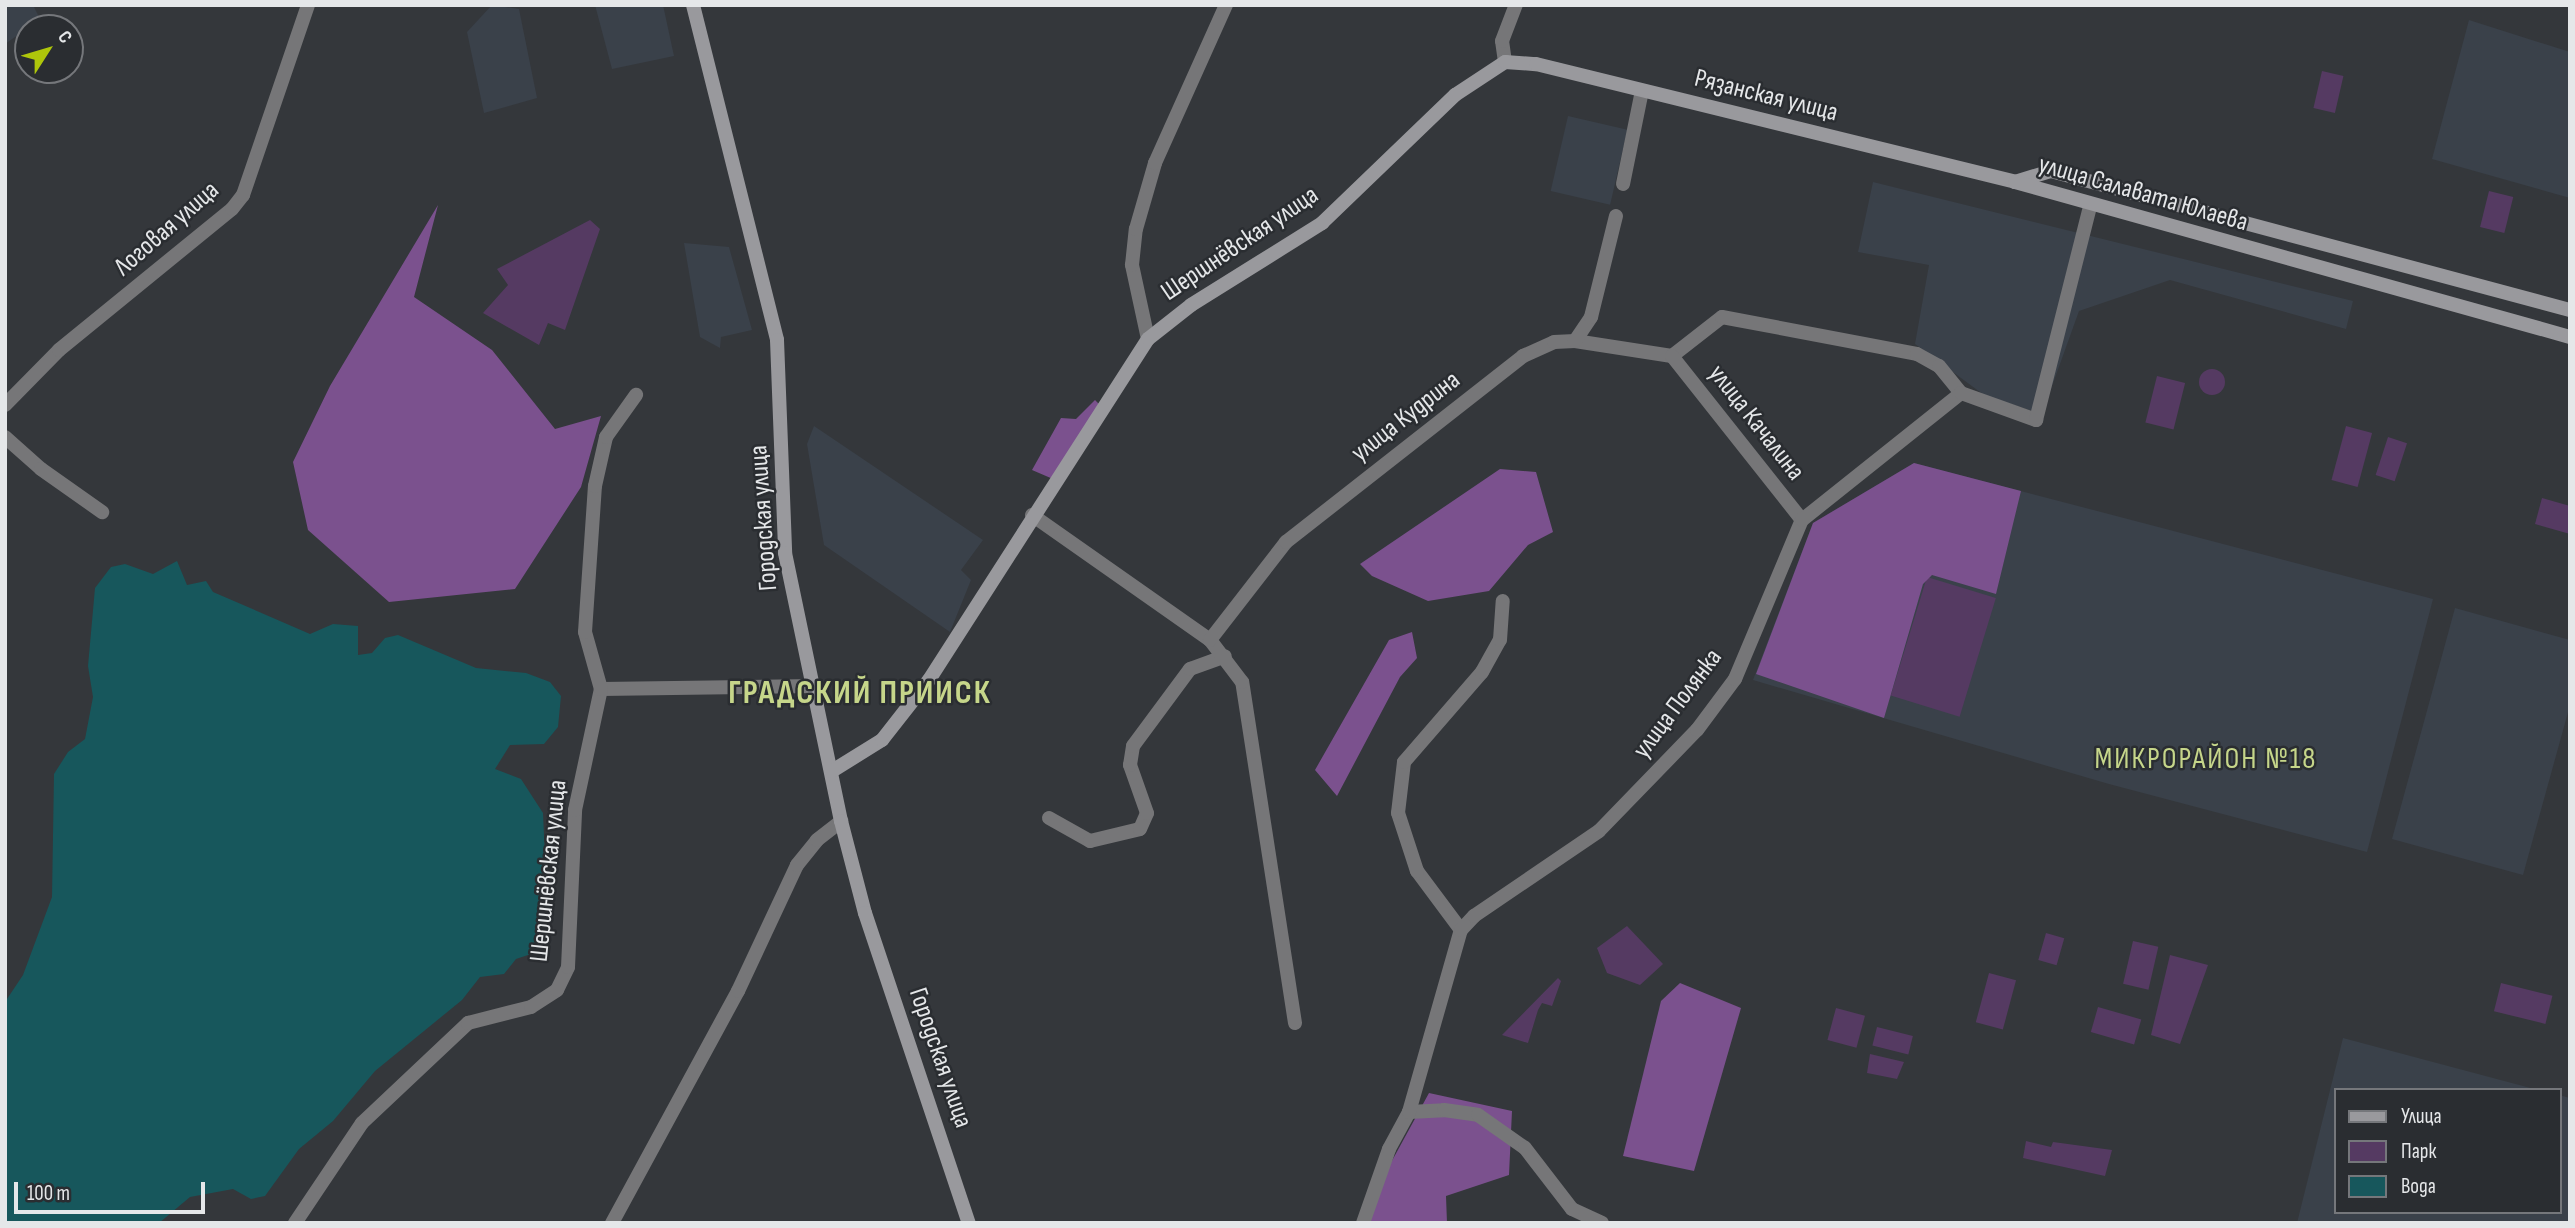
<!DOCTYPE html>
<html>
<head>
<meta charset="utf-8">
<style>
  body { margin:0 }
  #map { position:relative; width:2575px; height:1228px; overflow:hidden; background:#34373b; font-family:"Sofia Sans Condensed",sans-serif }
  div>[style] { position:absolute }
  .built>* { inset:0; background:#3a414a; transform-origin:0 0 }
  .green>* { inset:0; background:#553a62; transform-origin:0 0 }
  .round { border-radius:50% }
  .forest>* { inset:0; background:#7b518e }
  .water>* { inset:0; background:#17575c }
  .street>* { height:14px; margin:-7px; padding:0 7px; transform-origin:7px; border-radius:7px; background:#767678 }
  .secondary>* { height:14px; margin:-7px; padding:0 7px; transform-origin:7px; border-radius:7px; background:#99999d }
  span { translate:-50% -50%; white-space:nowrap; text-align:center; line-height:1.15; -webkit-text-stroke:5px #2a2d31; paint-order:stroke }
  .street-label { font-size:26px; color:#e5e7e9 }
  .quarter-label { font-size:30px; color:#c6d68a; letter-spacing:2px }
  .district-label { font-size:33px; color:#c6d68a; font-weight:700; letter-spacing:2px }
  .frame { position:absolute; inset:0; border:7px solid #e5e7e9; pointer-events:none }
  .legend { position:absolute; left:2334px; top:1088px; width:228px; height:126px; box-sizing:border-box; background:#2a2d31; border:2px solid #75777b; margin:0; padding:9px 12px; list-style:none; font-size:21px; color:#e5e7e9 }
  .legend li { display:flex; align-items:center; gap:14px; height:35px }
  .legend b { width:35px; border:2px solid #75777b }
  .north { position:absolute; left:14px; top:14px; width:70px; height:70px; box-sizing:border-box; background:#2a2d31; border:2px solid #75777b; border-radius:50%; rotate:53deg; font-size:19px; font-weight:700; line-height:28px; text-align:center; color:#e5e7e9 }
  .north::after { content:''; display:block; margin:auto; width:24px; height:32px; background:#aec60b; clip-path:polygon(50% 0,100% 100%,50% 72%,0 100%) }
  .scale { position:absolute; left:14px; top:1182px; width:191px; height:32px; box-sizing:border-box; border:4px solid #e5e7e9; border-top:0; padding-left:9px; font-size:21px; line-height:24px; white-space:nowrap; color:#e5e7e9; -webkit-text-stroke:5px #2a2d31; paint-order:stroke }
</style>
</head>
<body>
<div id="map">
  <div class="built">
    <div style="clip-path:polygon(5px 5px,33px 5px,43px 25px,28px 28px,5px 44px)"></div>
    <div style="clip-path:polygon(492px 5px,519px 9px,537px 98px,484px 113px,467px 32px)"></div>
    <div style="clip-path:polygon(595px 5px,663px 5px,674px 56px,612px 69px)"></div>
    <div style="clip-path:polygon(2469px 20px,2570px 52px,2570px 198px,2432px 159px)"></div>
    <div style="left:1568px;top:116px;width:61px;height:77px;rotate:13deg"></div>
    <div style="clip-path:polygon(1873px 182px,2353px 301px,2346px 329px,2170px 280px,2079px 311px,2042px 414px,2026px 409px,1984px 395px,1915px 344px,1929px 265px,1858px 252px)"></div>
    <div style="clip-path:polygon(684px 243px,729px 247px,752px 330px,721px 337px,720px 348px,700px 337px)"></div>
    <div style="clip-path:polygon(814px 426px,983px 540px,961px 570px,971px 580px,950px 632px,824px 545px,807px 444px)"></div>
    <div style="clip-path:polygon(1914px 463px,2433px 599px,2367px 852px,2109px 784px,1753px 680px,1813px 523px)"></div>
    <div style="clip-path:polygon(2455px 608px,2570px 640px,2570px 705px,2523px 875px,2392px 839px)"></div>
    <div style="clip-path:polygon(2343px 1038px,2538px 1090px,2335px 1090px,2335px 1212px,2559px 1212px,2559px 1095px,2570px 1098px,2570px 1223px,2297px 1223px)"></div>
  </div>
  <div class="green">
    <div style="left:2322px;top:71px;width:22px;height:38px;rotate:13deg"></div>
    <div style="left:2489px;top:191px;width:25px;height:37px;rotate:14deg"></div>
    <div style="clip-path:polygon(590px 220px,600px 229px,565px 330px,548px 323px,539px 345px,483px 313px,508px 285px,497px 269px)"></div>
    <div class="round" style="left:2199px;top:369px;width:26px;height:26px"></div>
    <div style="left:2157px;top:376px;width:29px;height:48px;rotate:14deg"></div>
    <div style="left:2346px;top:426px;width:27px;height:56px;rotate:15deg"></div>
    <div style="left:2388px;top:437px;width:20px;height:40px;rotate:18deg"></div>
    <div style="clip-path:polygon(2542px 498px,2570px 506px,2570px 534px,2535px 524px)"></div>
    <div style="left:1927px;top:577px;width:72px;height:124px;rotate:17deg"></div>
    <div style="clip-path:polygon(1627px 926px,1663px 964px,1640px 985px,1607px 973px,1597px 948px)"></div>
    <div style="left:2046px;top:933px;width:19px;height:28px;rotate:16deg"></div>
    <div style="left:2133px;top:941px;width:26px;height:44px;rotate:13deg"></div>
    <div style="clip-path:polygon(2170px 955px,2208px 965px,2180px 1044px,2151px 1035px)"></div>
    <div style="left:1989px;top:973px;width:28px;height:51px;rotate:15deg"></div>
    <div style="clip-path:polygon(1558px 978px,1561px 981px,1552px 1006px,1542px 1003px,1538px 1010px,1528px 1043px,1502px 1035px)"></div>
    <div style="left:2501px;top:983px;width:53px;height:29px;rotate:14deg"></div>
    <div style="left:2098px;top:1007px;width:45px;height:26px;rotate:16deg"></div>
    <div style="left:1836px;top:1008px;width:30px;height:33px;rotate:15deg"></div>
    <div style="left:1877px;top:1027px;width:37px;height:19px;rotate:14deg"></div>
    <div style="clip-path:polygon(1870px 1054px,1904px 1062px,1897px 1079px,1867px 1073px)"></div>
    <div style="clip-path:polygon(2026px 1141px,2051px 1147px,2053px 1142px,2112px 1150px,2105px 1176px,2023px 1158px)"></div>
  </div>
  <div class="forest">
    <div style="clip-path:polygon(438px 205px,414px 297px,492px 350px,555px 429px,601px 416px,581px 487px,515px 589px,389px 602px,308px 530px,293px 462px,330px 386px)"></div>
    <div style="clip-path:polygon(1095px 400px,1102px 407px,1053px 479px,1032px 470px,1061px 418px,1076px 419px)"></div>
    <div style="clip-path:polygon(1914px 463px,2021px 491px,1996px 594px,1932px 575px,1923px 584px,1884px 718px,1756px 674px,1813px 523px)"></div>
    <div style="clip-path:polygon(1500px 469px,1536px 472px,1553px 532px,1528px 545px,1489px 591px,1428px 601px,1372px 576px,1360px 564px)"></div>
    <div style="clip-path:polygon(1412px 632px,1417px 658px,1400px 677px,1337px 796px,1315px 770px,1389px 640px)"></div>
    <div style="clip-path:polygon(1680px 983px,1741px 1008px,1694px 1171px,1623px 1156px,1661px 1001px)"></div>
    <div style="clip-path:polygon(1429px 1093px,1512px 1111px,1509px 1175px,1446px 1196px,1447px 1223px,1366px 1223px,1364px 1212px)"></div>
  </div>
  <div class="water">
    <div style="clip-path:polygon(177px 561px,187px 585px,206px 581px,213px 592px,310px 634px,333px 624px,358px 626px,358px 655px,372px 653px,385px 638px,398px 635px,476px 668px,526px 673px,550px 682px,561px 696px,558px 727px,544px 744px,510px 745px,495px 769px,521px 779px,543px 813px,549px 948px,516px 959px,504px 974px,480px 977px,462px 1000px,375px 1071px,333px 1121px,299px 1149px,265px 1196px,251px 1199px,233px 1189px,190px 1197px,159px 1223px,5px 1223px,5px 1002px,23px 975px,52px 897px,54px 774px,68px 752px,85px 739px,93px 697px,88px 666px,95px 588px,111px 567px,125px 564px,153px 574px)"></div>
  </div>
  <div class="street">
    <div style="left:1505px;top:62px;width:21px;rotate:-98deg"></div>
    <div style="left:1502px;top:41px;width:39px;rotate:-69deg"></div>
    <div style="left:1623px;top:184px;width:95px;rotate:-78.5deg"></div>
    <div style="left:1148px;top:339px;width:76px;rotate:-102.2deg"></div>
    <div style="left:1132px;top:265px;width:36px;rotate:-84deg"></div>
    <div style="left:1136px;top:229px;width:69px;rotate:-73.9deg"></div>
    <div style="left:1155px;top:163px;width:173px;rotate:-65.8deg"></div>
    <div style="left:1575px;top:341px;width:98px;rotate:8.8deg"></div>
    <div style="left:1672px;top:356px;width:63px;rotate:-38deg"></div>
    <div style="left:1722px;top:317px;width:198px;rotate:10.7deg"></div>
    <div style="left:1917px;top:354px;width:25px;rotate:29deg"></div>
    <div style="left:1939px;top:366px;width:35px;rotate:51deg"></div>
    <div style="left:1672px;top:356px;width:209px;rotate:51.6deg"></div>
    <div style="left:5px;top:405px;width:77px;rotate:-45.5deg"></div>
    <div style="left:59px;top:350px;width:223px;rotate:-39.2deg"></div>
    <div style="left:232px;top:209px;width:18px;rotate:-52deg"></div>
    <div style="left:243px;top:195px;width:201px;rotate:-71.1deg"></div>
    <div style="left:5px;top:437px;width:48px;rotate:41.6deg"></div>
    <div style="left:41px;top:469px;width:75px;rotate:35.2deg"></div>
    <div style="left:1032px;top:515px;width:218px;rotate:35.1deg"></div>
    <div style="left:601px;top:689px;width:215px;rotate:-0.8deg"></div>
    <div style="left:1049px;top:818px;width:47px;rotate:29.3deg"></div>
    <div style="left:1090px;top:841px;width:51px;rotate:-13.5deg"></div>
    <div style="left:1140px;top:829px;width:17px;rotate:-66deg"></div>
    <div style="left:1147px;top:813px;width:51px;rotate:-109.5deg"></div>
    <div style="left:1130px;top:765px;width:19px;rotate:-81deg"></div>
    <div style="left:1133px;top:746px;width:96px;rotate:-53.5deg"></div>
    <div style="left:1190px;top:669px;width:37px;rotate:-20deg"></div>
    <div style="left:1461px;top:930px;width:74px;rotate:-126.7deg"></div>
    <div style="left:1417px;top:871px;width:61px;rotate:-108.1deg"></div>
    <div style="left:1398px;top:813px;width:51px;rotate:-83.3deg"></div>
    <div style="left:1404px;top:762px;width:119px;rotate:-49.1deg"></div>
    <div style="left:1482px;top:672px;width:37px;rotate:-61deg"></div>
    <div style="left:1500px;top:640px;width:39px;rotate:-86deg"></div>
    <div style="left:1295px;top:1023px;width:345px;rotate:-98.8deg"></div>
    <div style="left:1242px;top:682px;width:53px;rotate:-127.3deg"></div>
    <div style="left:1210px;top:640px;width:124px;rotate:-52.2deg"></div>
    <div style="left:1286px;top:542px;width:301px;rotate:-38.1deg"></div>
    <div style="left:1523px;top:356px;width:34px;rotate:-24deg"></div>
    <div style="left:1554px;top:342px;width:21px;rotate:-3deg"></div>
    <div style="left:1575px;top:341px;width:29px;rotate:-56deg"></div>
    <div style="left:1591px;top:317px;width:104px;rotate:-76.1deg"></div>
    <div style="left:1409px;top:1112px;width:35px;rotate:-3deg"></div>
    <div style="left:1444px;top:1110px;width:34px;rotate:8deg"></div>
    <div style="left:1478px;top:1115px;width:57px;rotate:35.1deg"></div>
    <div style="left:1525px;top:1148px;width:77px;rotate:52.4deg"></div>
    <div style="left:1572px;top:1209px;width:33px;rotate:25deg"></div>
    <div style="left:295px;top:1223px;width:120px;rotate:-56.2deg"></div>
    <div style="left:362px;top:1123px;width:146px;rotate:-43.3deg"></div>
    <div style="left:468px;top:1023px;width:65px;rotate:-14.3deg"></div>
    <div style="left:531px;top:1007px;width:31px;rotate:-33deg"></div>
    <div style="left:557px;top:990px;width:25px;rotate:-64deg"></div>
    <div style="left:568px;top:967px;width:157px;rotate:-87.4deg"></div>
    <div style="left:575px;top:810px;width:124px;rotate:-77.9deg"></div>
    <div style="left:601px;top:689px;width:59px;rotate:-105.7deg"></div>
    <div style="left:585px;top:632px;width:146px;rotate:-86.1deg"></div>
    <div style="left:595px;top:486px;width:50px;rotate:-77.3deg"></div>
    <div style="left:606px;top:437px;width:52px;rotate:-54.5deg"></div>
    <div style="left:612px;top:1223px;width:264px;rotate:-61.5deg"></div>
    <div style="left:738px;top:991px;width:139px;rotate:-64.9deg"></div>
    <div style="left:797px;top:865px;width:32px;rotate:-51deg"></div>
    <div style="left:817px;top:840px;width:31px;rotate:-38deg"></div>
    <div style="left:1363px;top:1223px;width:78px;rotate:-70.6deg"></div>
    <div style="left:1389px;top:1149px;width:42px;rotate:-61.6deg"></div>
    <div style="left:1409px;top:1112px;width:189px;rotate:-74.1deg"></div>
    <div style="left:1461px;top:930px;width:19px;rotate:-47deg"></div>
    <div style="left:1474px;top:916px;width:151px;rotate:-34.2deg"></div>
    <div style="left:1599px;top:831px;width:141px;rotate:-45.9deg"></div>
    <div style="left:1697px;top:730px;width:64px;rotate:-53.3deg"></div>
    <div style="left:1735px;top:679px;width:173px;rotate:-67.2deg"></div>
    <div style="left:1802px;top:520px;width:203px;rotate:-38.6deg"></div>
    <div style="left:1961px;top:393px;width:80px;rotate:19.8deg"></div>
    <div style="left:2036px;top:420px;width:220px;rotate:-75.8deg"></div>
  </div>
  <div class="secondary">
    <div style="left:693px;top:5px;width:345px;rotate:75.9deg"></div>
    <div style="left:777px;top:340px;width:213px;rotate:87.8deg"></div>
    <div style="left:785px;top:553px;width:274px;rotate:78.2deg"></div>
    <div style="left:841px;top:821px;width:95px;rotate:75.4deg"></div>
    <div style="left:865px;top:913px;width:327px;rotate:71.5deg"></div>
    <div style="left:2015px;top:182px;width:38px;rotate:-17deg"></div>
    <div style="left:2051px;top:171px;width:537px;rotate:14.99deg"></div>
    <div style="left:832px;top:771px;width:59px;rotate:-31.8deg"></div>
    <div style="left:882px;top:740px;width:76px;rotate:-51.9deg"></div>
    <div style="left:929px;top:680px;width:405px;rotate:-57.3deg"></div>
    <div style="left:1148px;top:339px;width:55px;rotate:-38.3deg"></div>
    <div style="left:1191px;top:305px;width:155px;rotate:-32deg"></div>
    <div style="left:1322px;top:223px;width:185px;rotate:-43.9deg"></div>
    <div style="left:1455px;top:95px;width:60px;rotate:-33.4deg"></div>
    <div style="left:1505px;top:62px;width:31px;rotate:4deg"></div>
    <div style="left:1536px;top:64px;width:493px;rotate:13.8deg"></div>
    <div style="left:2015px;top:182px;width:576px;rotate:15.6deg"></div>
  </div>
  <div class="street-label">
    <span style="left:1766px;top:96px;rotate:14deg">Рязанская улица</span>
    <span style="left:2143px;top:194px;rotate:16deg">улица Салавата Юлаева</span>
    <span style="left:167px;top:229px;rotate:-41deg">Логовая улица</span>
    <span style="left:1240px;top:244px;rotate:-34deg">Шершнёвская улица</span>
    <span style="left:1406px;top:417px;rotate:-38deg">улица Кудрина</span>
    <span style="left:1756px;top:423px;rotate:52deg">улица Качалина</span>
    <span style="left:764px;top:518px;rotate:-94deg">Городская улица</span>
    <span style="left:1678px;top:704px;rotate:-53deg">улица Полянка</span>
    <span style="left:549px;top:871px;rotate:-84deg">Шершнёвская улица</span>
    <span style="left:940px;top:1058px;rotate:71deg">Городская улица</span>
  </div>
  <div class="quarter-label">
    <span style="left:2206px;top:759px">МИКРОРАЙОН №18</span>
  </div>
  <div class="district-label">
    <span style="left:860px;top:694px">ГРАДСКИЙ ПРИИСК</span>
  </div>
  <div class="frame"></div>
  <ul class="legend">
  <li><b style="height:9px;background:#99999d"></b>Улица</li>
  <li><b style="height:19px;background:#553a62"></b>Парк</li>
  <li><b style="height:19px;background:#17575c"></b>Вода</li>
  </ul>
  <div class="north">С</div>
  <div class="scale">100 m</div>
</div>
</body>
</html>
